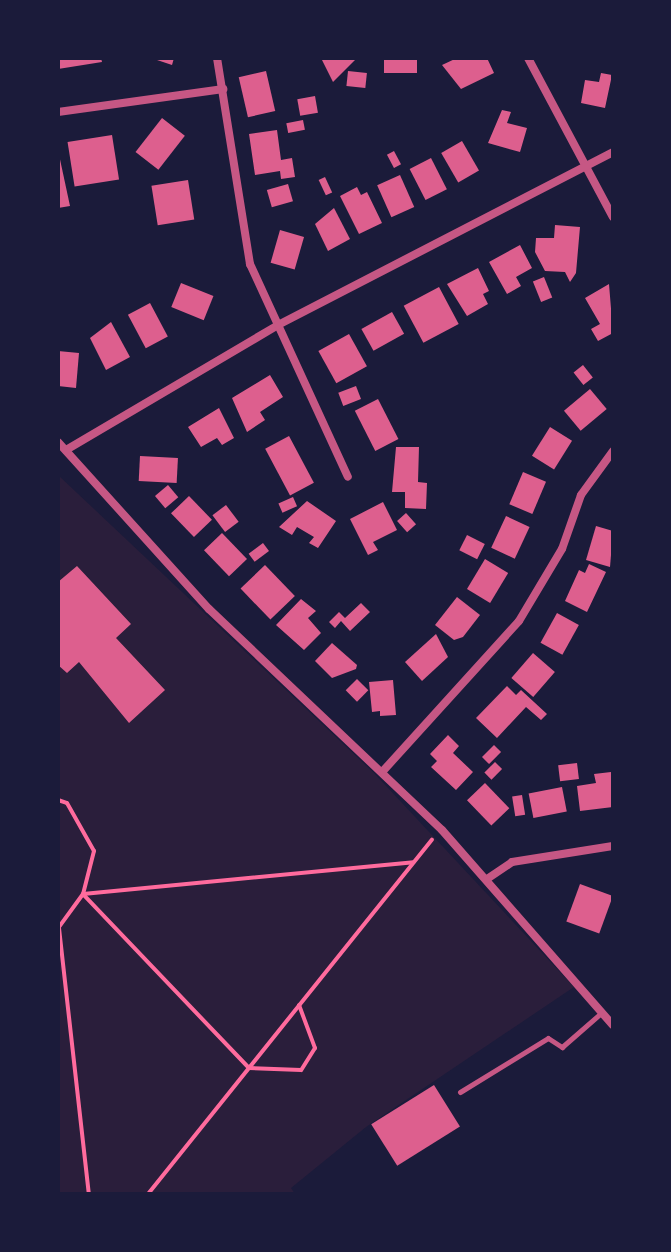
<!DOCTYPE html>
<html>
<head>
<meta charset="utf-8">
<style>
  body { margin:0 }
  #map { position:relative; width:671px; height:1252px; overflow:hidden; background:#1b1b3a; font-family:Inter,sans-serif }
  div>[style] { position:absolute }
  .green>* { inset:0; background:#2a1e3b }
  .building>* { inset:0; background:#dd5f8e; transform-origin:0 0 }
  .path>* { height:4px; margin:-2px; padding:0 2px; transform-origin:2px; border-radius:2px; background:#ff6b9d }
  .service>* { height:5px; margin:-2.5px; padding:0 2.5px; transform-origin:2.5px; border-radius:2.5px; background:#c65784 }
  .minor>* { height:8px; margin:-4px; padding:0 4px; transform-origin:4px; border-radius:4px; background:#c65784 }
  span { translate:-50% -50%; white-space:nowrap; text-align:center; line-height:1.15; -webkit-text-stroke:6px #1b1b3a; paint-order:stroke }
  .frame { position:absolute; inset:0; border:60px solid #1b1b3a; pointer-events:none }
</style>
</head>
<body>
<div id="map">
  <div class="green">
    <div style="clip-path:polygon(58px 475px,374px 773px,574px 987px,366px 1127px,291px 1188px,295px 1194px,58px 1194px)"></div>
  </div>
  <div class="building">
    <div style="clip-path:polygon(58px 58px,101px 58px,102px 62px,58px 69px)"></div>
    <div style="clip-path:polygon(151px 58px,174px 58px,172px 65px)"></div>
    <div style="clip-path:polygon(321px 58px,357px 58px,333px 82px)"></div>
    <div style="left:384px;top:58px;width:33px;height:15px"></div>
    <div style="clip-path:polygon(457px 58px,487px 58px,494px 73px,461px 89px,442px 65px)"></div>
    <div style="left:266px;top:71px;width:41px;height:28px;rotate:77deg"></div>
    <div style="left:348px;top:71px;width:19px;height:15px;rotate:6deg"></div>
    <div style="clip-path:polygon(601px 73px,612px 75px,605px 108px,581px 103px,585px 80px,599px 82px)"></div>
    <div style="left:315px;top:96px;width:17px;height:18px;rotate:80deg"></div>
    <div style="clip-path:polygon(502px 110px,511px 112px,507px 123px,527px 128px,520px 152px,488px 143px)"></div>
    <div style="left:162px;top:118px;width:29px;height:43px;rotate:38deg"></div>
    <div style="left:303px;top:120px;width:10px;height:17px;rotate:79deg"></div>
    <div style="clip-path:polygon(277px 130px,281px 160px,292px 158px,295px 177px,281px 179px,280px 171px,255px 175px,249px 134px)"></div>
    <div style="left:112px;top:135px;width:45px;height:45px;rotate:81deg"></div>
    <div style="left:462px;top:141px;width:34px;height:24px;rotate:60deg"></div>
    <div style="clip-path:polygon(58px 150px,70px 206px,58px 208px)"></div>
    <div style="left:394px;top:151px;width:15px;height:8px;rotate:62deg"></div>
    <div style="left:431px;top:158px;width:35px;height:24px;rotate:63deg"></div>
    <div style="left:400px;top:175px;width:35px;height:25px;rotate:66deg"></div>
    <div style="left:325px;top:177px;width:17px;height:7px;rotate:65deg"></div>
    <div style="left:188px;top:180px;width:40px;height:37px;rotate:81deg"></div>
    <div style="left:288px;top:184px;width:18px;height:22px;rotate:74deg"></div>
    <div style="clip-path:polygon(357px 187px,361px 195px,367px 192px,382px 223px,359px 234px,340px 196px)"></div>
    <div style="clip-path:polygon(334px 208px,350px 239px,328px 251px,315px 224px)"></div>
    <div style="clip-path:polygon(555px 225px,580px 227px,576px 273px,570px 282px,565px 272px,545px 271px,535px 252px,536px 238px,554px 238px)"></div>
    <div style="left:280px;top:230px;width:25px;height:34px;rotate:16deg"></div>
    <div style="clip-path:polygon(520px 245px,532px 268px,516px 277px,521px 286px,507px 294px,489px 262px)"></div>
    <div style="clip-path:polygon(478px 268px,489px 291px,483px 294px,488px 304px,467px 316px,447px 284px)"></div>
    <div style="left:544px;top:277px;width:22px;height:12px;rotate:68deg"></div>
    <div style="left:181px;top:283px;width:35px;height:26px;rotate:22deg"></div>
    <div style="clip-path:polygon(609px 284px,613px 333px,598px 341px,591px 329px,600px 324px,585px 298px)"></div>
    <div style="left:439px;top:287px;width:42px;height:40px;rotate:62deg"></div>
    <div style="left:150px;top:303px;width:38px;height:25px;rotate:62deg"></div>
    <div style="left:392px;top:312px;width:25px;height:35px;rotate:61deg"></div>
    <div style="clip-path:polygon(111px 322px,130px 357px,106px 370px,90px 338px)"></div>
    <div style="left:349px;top:334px;width:37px;height:35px;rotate:61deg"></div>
    <div style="clip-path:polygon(58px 351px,79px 353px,76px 388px,58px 386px)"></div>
    <div style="left:583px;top:365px;width:16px;height:12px;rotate:52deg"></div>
    <div style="clip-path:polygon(270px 375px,283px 397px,260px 412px,265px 420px,247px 432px,232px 398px)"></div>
    <div style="left:356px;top:386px;width:14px;height:19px;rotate:69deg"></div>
    <div style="left:590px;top:389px;width:26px;height:34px;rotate:50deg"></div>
    <div style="left:378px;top:399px;width:45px;height:26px;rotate:63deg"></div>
    <div style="clip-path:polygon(219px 408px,234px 438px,222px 445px,217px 438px,201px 447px,188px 427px)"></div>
    <div style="left:550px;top:427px;width:26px;height:34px;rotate:32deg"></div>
    <div style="left:289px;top:436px;width:53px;height:27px;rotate:62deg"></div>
    <div style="clip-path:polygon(396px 447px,419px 447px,418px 482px,427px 483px,426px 509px,405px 508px,405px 492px,392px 492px)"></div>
    <div style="left:140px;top:456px;width:38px;height:25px;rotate:3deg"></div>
    <div style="left:523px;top:472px;width:25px;height:35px;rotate:23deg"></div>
    <div style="left:168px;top:485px;width:16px;height:17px;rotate:50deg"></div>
    <div style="left:189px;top:496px;width:33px;height:25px;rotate:46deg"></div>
    <div style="left:293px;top:497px;width:10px;height:16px;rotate:66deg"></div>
    <div style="clip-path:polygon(307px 501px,336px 521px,318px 548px,309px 543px,314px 537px,297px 527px,292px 535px,279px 527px)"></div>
    <div style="clip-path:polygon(383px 502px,397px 530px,373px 542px,378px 550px,368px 555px,350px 519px)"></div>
    <div style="left:226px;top:505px;width:21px;height:17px;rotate:53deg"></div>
    <div style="left:406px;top:513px;width:15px;height:12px;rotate:48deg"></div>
    <div style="left:506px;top:516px;width:26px;height:35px;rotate:25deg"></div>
    <div style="clip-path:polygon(596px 526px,613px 531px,610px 567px,586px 560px)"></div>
    <div style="left:222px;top:533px;width:36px;height:25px;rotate:46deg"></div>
    <div style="left:467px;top:535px;width:20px;height:17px;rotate:27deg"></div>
    <div style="left:263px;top:543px;width:10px;height:18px;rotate:53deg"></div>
    <div style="left:485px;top:559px;width:27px;height:35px;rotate:31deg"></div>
    <div style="clip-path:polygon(589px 564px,606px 572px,587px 612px,565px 601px,579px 570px,585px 573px)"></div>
    <div style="left:265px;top:565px;width:43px;height:34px;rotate:46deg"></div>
    <div style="clip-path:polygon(77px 566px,131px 624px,116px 638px,165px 690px,129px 723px,79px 662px,67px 673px,58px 665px,58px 582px)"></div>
    <div style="clip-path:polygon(457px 597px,480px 615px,463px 637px,454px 640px,435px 625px)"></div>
    <div style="clip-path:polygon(301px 599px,316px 611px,308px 618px,321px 633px,304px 650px,276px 625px)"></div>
    <div style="clip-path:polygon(361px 603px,370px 612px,350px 631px,341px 621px,335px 628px,329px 622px,339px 612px,345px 618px)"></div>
    <div style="left:557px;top:613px;width:25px;height:34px;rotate:29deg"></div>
    <div style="clip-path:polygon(436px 634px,448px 657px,422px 681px,405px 662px)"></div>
    <div style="clip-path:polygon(332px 643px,357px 665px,356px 669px,332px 678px,315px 661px)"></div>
    <div style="left:533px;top:653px;width:29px;height:33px;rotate:41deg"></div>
    <div style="left:357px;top:679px;width:16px;height:16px;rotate:45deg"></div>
    <div style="clip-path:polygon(393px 680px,396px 715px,380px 716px,380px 711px,372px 712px,369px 682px)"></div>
    <div style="clip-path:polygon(507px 686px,516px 695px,521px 690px,547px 714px,541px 720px,526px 707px,497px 738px,476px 718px)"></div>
    <div style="clip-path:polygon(448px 735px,459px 746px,453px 753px,473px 772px,456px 790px,431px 767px,437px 761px,430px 754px)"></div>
    <div style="left:494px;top:745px;width:10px;height:17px;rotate:45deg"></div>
    <div style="left:495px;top:762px;width:10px;height:15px;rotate:45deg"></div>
    <div style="left:577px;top:763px;width:16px;height:19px;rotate:83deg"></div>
    <div style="clip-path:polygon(611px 772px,613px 807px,580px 811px,577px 786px,596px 783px,594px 774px)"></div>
    <div style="left:485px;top:783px;width:35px;height:25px;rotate:46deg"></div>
    <div style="left:562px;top:787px;width:25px;height:34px;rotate:79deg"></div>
    <div style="left:522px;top:795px;width:20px;height:10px;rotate:81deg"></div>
    <div style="left:580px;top:884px;width:35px;height:40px;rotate:20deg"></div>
    <div style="left:434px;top:1085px;width:49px;height:74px;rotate:58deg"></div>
  </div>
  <div class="path">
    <div style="left:58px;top:800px;width:9px;rotate:18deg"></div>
    <div style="left:67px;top:803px;width:55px;rotate:60.6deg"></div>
    <div style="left:94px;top:851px;width:44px;rotate:104.3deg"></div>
    <div style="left:83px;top:894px;width:41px;rotate:126deg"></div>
    <div style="left:59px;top:928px;width:268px;rotate:83.6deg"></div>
    <div style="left:299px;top:1005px;width:46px;rotate:69.6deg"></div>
    <div style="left:315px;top:1048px;width:26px;rotate:122deg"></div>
    <div style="left:301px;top:1070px;width:52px;rotate:-177.8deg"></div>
    <div style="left:249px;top:1068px;width:240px;rotate:-133.7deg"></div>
    <div style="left:83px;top:894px;width:332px;rotate:-5.5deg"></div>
    <div style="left:148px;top:1194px;width:454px;rotate:-51.3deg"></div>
  </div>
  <div class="service">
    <div style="left:460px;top:1092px;width:103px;rotate:-31.5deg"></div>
    <div style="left:548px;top:1038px;width:17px;rotate:33deg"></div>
    <div style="left:562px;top:1047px;width:52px;rotate:-41.1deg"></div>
  </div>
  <div class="minor">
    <div style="left:217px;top:58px;width:209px;rotate:80.9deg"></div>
    <div style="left:250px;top:264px;width:234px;rotate:65.3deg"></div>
    <div style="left:528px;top:58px;width:180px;rotate:61.9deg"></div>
    <div style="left:58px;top:112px;width:167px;rotate:-7.9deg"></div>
    <div style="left:58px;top:442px;width:225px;rotate:47.9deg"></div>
    <div style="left:209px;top:609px;width:321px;rotate:43.5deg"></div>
    <div style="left:442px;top:830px;width:259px;rotate:48.8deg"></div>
    <div style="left:66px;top:450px;width:246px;rotate:-30.5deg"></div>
    <div style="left:278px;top:325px;width:377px;rotate:-27.3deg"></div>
    <div style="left:383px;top:771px;width:202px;rotate:-47.8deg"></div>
    <div style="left:519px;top:621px;width:84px;rotate:-59.2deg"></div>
    <div style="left:562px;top:549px;width:57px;rotate:-70.6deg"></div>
    <div style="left:581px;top:495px;width:54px;rotate:-54deg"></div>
    <div style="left:487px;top:879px;width:30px;rotate:-34deg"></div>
    <div style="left:512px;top:862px;width:102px;rotate:-9deg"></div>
  </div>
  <div class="frame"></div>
</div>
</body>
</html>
